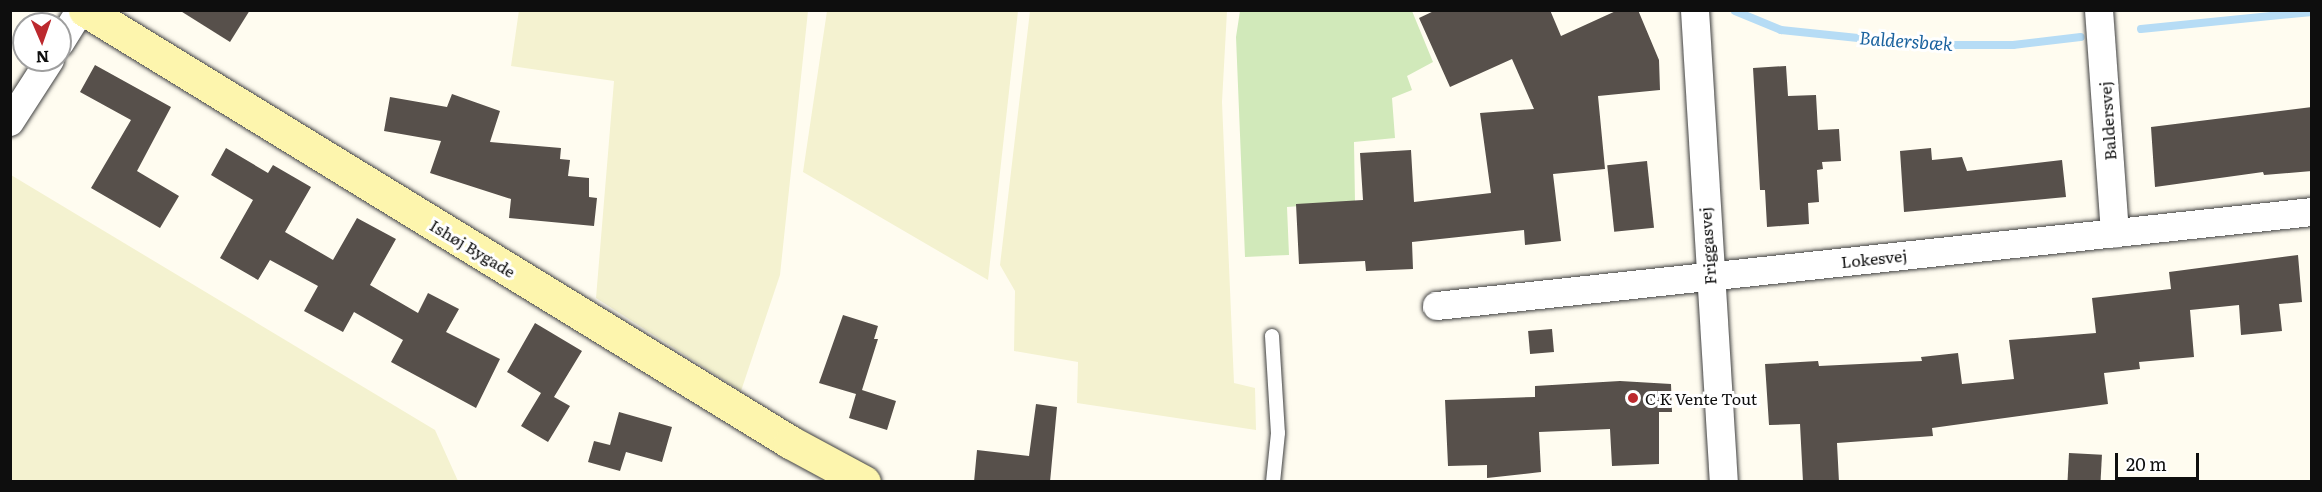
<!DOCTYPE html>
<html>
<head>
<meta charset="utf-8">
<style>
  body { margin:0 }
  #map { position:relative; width:2322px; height:492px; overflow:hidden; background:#fffcf0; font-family:Literata,serif }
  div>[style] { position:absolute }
  .farmland>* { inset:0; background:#f4f2d0 }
  .green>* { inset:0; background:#d1e9ba }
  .stream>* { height:8px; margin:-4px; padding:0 4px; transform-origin:4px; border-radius:4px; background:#b6dcf5 }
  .building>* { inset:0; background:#57504b; transform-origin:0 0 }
  .roads { filter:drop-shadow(0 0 2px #414141) drop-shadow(0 0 2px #414141) }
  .lane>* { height:14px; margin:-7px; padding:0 7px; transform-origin:7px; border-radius:7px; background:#fff }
  .street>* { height:28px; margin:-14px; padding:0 14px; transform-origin:14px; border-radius:14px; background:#fff }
  .secondary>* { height:33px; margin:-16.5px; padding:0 16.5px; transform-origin:16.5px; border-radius:16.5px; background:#fdf5ad }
  .dots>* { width:16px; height:16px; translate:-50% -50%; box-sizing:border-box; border:3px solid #fff; border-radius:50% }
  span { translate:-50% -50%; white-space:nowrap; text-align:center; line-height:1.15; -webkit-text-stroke:6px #fff; paint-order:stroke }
  .street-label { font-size:16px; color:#0e0e0e }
  .poi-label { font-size:16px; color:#0e0e0e }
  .left { translate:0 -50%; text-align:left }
  .water-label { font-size:18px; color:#1a629e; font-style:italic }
  .frame { position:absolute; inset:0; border:12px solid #0e0e0e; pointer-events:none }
  .north { position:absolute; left:12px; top:12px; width:60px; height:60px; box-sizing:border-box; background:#fff; border:2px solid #9f9f9f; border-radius:50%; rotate:178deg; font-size:16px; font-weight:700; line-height:24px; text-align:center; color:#0e0e0e }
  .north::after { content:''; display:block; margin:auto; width:21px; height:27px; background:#bc292e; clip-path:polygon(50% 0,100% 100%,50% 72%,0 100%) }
  .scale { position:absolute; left:2115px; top:453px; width:84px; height:27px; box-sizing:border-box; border:3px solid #0e0e0e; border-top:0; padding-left:8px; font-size:18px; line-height:21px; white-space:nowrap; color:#0e0e0e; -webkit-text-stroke:4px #fff; paint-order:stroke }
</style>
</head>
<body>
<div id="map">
  <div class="farmland">
    <div style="clip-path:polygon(519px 10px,808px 11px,780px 275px,741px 391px,596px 298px,614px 81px,511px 66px)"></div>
    <div style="clip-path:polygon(827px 11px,1018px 11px,988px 280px,803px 172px)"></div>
    <div style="clip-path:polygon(1030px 11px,1227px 11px,1222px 102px,1234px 383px,1255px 388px,1256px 430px,1077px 403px,1078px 362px,1014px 351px,1015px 291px,1000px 265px)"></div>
    <div style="clip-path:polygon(11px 175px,435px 430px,458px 481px,11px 481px)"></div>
  </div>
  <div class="green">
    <div style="clip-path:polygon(1240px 11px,1412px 11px,1433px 62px,1407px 76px,1412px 90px,1392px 98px,1395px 138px,1354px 142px,1355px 202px,1287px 207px,1289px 255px,1245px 257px,1236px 37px)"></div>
  </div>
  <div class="stream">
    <div style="left:1735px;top:11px;width:50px;rotate:22.4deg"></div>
    <div style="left:1781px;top:30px;width:145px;rotate:5.9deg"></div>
    <div style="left:1925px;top:45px;width:88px"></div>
    <div style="left:2013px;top:45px;width:68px;rotate:-6.7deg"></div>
    <div style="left:2141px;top:29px;width:172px;rotate:-5.7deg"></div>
  </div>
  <div class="building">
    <div style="clip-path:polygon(179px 10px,250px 10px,230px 42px)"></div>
    <div style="clip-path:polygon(1436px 10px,1550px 10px,1561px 36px,1618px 10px,1638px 10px,1659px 60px,1660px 90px,1598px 96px,1605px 169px,1553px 174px,1561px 241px,1525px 245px,1524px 230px,1412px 242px,1413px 269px,1366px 271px,1365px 261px,1299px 264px,1296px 204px,1363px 200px,1360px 153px,1411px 150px,1414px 202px,1491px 193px,1480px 113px,1534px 109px,1512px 59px,1450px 87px,1419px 18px)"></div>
    <div style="clip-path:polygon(95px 65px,171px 107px,137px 171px,179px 196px,160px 228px,91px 188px,131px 120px,80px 92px)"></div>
    <div style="clip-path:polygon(1786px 66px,1788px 96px,1816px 95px,1818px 130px,1839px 129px,1841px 161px,1822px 162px,1823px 169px,1817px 170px,1819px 202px,1808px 203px,1809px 224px,1767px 227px,1765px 190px,1760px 190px,1753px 68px)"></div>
    <div style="clip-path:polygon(452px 94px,500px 111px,490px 142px,561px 148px,560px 159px,570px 160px,568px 176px,589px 178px,589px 197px,597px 198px,594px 226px,509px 218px,511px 199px,430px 173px,441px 141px,384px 131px,390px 97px,447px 107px)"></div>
    <div style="clip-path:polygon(2312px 107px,2312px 171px,2264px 175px,2263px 172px,2155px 187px,2151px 127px)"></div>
    <div style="clip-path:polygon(226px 148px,268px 173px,273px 165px,311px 187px,285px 232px,333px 260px,357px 218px,396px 239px,370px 285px,418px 313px,428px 293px,459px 309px,446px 332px,500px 359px,476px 408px,391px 362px,403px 340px,354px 312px,343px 332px,304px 311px,318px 286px,270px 260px,258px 280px,220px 258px,253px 200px,211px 175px)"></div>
    <div style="clip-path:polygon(1931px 148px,1932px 160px,1962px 157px,1967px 171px,2062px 160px,2066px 197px,1904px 212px,1900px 151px)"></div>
    <div style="left:1647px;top:161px;width:67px;height:40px;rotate:84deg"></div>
    <div style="clip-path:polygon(2298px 255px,2302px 302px,2279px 304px,2282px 331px,2241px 335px,2239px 305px,2190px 310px,2194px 357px,2139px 362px,2140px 369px,2104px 373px,2108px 404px,1932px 428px,1933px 436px,1837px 443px,1839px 482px,1803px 482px,1800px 424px,1769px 425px,1765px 364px,1818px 361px,1819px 366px,1922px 361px,1921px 357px,1958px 353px,1962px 384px,2014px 379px,2009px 340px,2096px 333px,2092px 298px,2171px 289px,2169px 272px)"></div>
    <div style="clip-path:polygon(843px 315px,878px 326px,874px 339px,878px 339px,862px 390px,896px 401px,887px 430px,849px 418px,856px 394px,819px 383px)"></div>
    <div style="clip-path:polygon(535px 323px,582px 351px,554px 397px,570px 406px,548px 442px,521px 426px,541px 393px,507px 372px)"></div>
    <div style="left:1552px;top:329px;width:23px;height:24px;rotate:85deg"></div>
    <div style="clip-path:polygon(1620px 381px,1671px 384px,1672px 412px,1659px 412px,1659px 464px,1612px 466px,1610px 429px,1539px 432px,1541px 472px,1487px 478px,1487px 465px,1448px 466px,1445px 400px,1535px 397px,1535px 386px)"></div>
    <div style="clip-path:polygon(1036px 404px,1057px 407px,1050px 482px,974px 482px,977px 450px,1029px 456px)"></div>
    <div style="clip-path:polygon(619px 412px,672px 427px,662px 462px,626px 452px,620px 471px,588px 462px,594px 441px,610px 445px)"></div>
    <div style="left:2069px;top:453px;width:33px;height:29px;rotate:3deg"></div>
  </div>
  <div class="roads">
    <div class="lane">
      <div style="left:1272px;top:336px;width:97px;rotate:86.5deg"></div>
      <div style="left:1278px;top:433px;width:49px;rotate:95.8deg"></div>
    </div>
    <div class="street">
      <div style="left:1695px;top:10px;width:473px;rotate:86.5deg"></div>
      <div style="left:2099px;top:10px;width:224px;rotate:85.9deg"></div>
      <div style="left:60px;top:43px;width:39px;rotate:-58deg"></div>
      <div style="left:10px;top:122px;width:74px;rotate:-57.2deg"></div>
      <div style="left:1437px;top:306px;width:880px;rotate:-6.13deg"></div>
    </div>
    <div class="secondary">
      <div style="left:85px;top:10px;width:827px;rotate:31.5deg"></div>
      <div style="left:790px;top:442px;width:84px;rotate:28.4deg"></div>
    </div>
  </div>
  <div class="dots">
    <div style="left:1633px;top:398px;background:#bc292e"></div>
  </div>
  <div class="street-label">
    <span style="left:2107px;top:121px;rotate:-94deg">Baldersvej</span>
    <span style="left:1707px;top:246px;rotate:-94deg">Friggasvej</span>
    <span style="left:473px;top:248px;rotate:31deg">Ishøj Bygade</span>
    <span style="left:1874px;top:258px;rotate:-6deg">Lokesvej</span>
  </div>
  <div class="poi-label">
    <span class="left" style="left:1645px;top:398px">C K Vente Tout</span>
  </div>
  <div class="water-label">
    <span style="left:1906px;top:41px;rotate:4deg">Baldersbæk</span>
  </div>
  <div class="frame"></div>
  <div class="north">N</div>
  <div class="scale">20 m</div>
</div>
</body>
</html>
